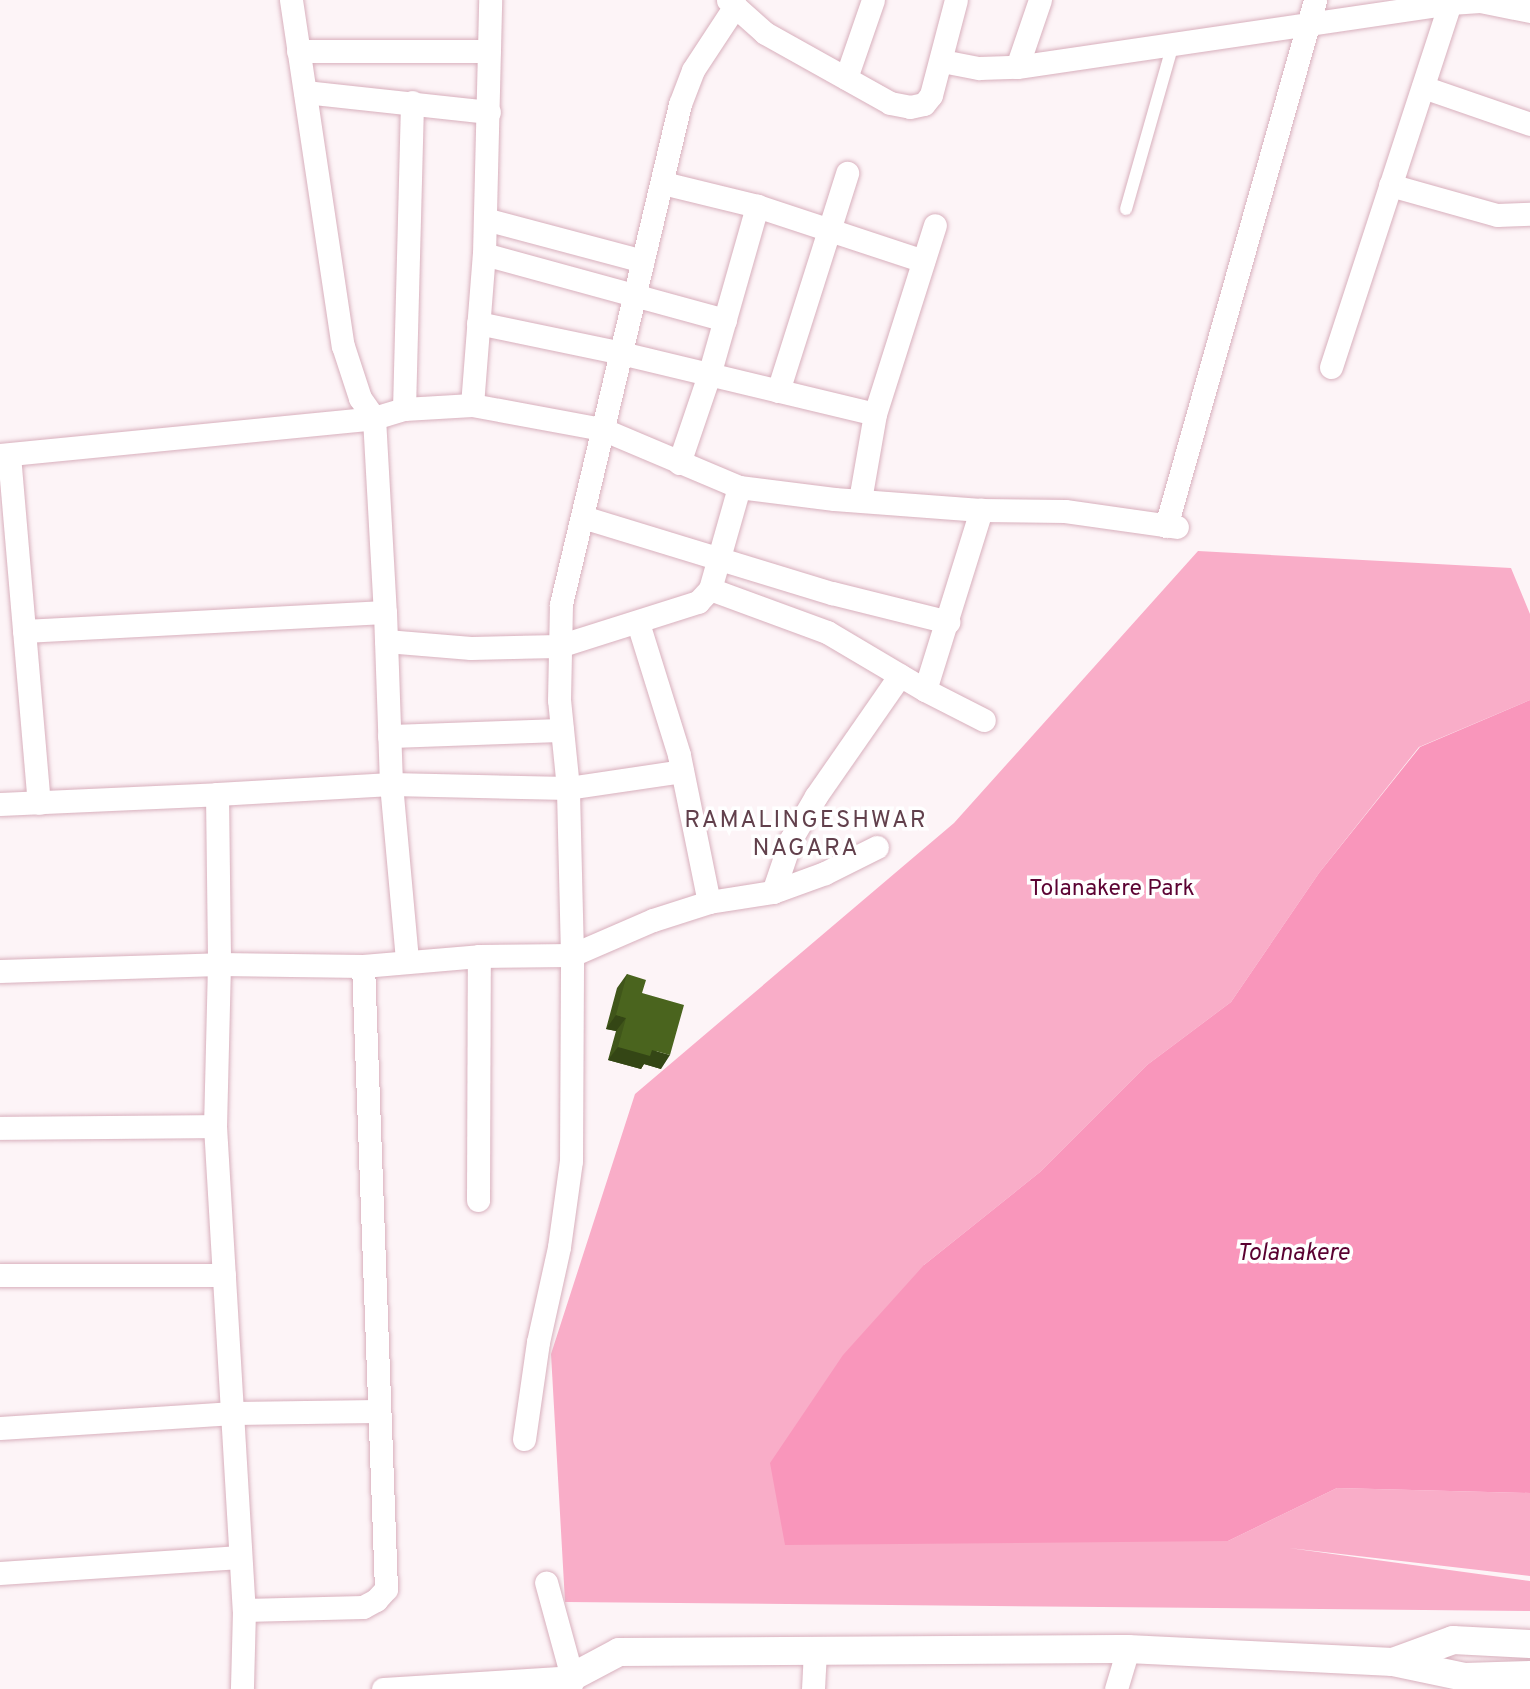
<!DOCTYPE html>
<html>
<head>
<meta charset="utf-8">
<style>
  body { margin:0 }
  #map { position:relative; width:1530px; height:1689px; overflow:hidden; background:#fdf4f7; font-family:Overpass,sans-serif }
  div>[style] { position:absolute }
  .green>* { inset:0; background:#f9adc8 }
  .water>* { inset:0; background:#f996bb }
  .roads { filter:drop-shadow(0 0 2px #d8b0bd) drop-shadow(0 0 2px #d8b0bd) }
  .service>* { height:12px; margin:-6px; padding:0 6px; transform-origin:6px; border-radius:6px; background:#fff }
  .minor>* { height:23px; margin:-11.5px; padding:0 11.5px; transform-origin:11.5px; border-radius:11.5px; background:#fff }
  .tertiary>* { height:28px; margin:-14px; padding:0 14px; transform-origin:14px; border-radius:14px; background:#fff }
  .wall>* { inset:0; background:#40561a }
  .shaded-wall>* { inset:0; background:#344615 }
  .building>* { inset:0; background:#4a641e }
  span { translate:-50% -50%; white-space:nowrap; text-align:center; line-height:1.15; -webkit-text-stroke:7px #fff; paint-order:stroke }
  .park-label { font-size:23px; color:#5c0333 }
  .neighbourhood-label { font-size:24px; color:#62404c; letter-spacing:2px }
  .water-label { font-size:24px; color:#5a0131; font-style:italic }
</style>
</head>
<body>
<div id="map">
  <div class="green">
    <div style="clip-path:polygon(1198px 551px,1511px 568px,1530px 614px,1530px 700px,1419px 747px,1319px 873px,1231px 1002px,1147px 1065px,1040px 1172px,924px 1265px,1228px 1541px,1337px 1488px,1530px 1493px,1530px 1576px,1289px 1548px,1530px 1581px,1530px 1611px,565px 1602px,551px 1354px,635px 1094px,954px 823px)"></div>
  </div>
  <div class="water">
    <div style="clip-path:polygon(1530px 700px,1530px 1493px,1337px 1488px,1228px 1541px,785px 1545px,770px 1463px,843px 1355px,924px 1265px,1040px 1172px,1147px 1065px,1231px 1002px,1319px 873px,1420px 747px)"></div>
  </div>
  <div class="roads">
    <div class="service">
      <div style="left:1126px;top:209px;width:172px;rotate:-74.1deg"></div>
    </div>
    <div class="minor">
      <div style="left:291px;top:0;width:350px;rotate:81.5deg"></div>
      <div style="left:343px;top:346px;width:55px;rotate:71.9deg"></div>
      <div style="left:360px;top:398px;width:24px;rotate:55deg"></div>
      <div style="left:374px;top:418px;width:194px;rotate:86.8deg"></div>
      <div style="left:385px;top:612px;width:172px;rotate:88deg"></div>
      <div style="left:391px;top:784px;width:177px;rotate:84.8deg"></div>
      <div style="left:728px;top:0;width:50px;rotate:41.7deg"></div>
      <div style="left:765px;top:33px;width:143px;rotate:29.2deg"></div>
      <div style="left:890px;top:103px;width:20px;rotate:11deg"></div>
      <div style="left:910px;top:107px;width:14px;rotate:-12deg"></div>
      <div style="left:924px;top:104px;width:11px;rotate:-52deg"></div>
      <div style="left:931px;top:95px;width:98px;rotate:-75.3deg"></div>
      <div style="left:298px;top:51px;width:191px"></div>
      <div style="left:942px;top:61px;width:38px;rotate:11deg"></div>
      <div style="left:979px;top:68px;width:38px;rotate:-2deg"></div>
      <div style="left:1017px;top:67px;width:438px;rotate:-8.4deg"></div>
      <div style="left:1450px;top:3px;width:30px;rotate:-4deg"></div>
      <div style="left:1480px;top:1px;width:51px;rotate:11.3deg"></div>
      <div style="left:1017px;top:67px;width:71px;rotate:-71.1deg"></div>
      <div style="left:846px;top:78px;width:83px;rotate:-70.9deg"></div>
      <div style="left:1423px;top:87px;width:113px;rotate:19.1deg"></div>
      <div style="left:305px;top:92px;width:185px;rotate:6.2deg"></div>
      <div style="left:663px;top:183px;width:97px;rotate:13.7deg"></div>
      <div style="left:757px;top:206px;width:175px;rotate:18.3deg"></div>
      <div style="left:1390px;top:185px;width:111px;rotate:15.7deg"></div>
      <div style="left:1497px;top:215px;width:33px;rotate:-2deg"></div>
      <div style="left:485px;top:219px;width:163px;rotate:14.9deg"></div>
      <div style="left:484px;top:254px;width:250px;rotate:15.3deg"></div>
      <div style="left:478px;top:323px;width:146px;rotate:11.8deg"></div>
      <div style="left:621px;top:353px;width:261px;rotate:13.5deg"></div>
      <div style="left:1331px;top:367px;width:383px;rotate:-71.9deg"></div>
      <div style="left:778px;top:391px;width:229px;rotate:-72.4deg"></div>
      <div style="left:472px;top:405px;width:151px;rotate:-85.5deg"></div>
      <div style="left:484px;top:254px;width:254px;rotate:-88.6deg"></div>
      <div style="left:404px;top:409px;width:307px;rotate:-88.5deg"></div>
      <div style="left:0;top:455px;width:376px;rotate:-5.6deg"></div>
      <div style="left:374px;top:418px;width:31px;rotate:-17deg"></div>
      <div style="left:404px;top:409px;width:68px;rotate:-3.4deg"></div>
      <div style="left:472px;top:405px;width:132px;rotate:10.5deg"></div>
      <div style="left:602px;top:429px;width:149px;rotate:22.9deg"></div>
      <div style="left:739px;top:487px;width:96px;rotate:7.2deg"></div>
      <div style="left:834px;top:499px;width:147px;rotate:4.3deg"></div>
      <div style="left:981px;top:510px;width:84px;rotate:0.7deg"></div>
      <div style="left:1065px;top:511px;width:113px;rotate:8.1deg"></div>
      <div style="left:9px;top:455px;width:349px;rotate:85.1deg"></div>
      <div style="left:679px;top:463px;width:93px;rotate:-71.2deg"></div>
      <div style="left:709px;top:375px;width:176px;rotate:-74.1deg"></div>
      <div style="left:860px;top:500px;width:87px;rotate:-80.1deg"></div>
      <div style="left:875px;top:414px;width:198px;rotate:-72.4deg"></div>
      <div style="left:583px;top:517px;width:260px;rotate:17deg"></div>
      <div style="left:832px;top:593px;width:120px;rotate:14deg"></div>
      <div style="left:1166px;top:526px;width:547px;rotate:-74.18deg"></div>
      <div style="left:710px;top:589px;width:125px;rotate:20.2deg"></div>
      <div style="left:827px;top:632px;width:114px;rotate:30.6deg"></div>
      <div style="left:925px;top:690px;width:66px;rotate:27deg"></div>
      <div style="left:638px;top:623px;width:138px;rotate:72.7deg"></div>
      <div style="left:679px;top:755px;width:150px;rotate:78.5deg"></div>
      <div style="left:24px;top:631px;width:361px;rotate:-3deg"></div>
      <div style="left:386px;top:641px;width:85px;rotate:4.7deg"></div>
      <div style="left:471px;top:648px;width:88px;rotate:-1.3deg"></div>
      <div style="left:559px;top:646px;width:146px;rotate:-17.6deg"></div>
      <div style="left:698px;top:602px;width:18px;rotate:-47deg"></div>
      <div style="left:710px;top:589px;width:106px;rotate:-74.1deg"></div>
      <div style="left:925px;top:690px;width:189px;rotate:-72.7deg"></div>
      <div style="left:389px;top:736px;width:173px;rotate:-2deg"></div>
      <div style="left:217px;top:794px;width:174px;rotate:-3.3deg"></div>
      <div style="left:391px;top:784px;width:177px;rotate:1.3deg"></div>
      <div style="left:568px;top:788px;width:115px;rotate:-8.5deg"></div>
      <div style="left:0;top:804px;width:217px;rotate:-2.6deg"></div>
      <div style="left:217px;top:794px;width:170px;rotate:89.3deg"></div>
      <div style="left:219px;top:964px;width:162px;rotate:91.4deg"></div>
      <div style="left:215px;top:1126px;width:485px;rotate:86.6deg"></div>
      <div style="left:244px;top:1610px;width:79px;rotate:91.5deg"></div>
      <div style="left:773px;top:892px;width:56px;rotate:-71.2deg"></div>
      <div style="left:791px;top:839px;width:50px;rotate:-59.8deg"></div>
      <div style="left:816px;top:796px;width:147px;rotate:-55.2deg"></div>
      <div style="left:0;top:971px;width:219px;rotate:-1.8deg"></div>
      <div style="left:219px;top:964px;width:144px;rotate:0.8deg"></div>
      <div style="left:363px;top:966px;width:116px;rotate:-4.9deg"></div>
      <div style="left:479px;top:956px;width:93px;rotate:-0.6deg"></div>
      <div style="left:572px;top:955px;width:88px;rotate:-23.4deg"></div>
      <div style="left:653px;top:920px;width:59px;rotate:-17.8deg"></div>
      <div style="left:709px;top:902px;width:65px;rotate:-8.9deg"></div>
      <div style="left:773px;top:892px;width:55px;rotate:-20.1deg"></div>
      <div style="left:825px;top:873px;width:58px;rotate:-26.6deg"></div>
      <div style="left:0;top:1128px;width:215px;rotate:-0.5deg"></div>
      <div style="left:478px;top:1200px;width:244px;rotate:-89.8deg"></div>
      <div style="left:0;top:1275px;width:224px"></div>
      <div style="left:0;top:1428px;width:234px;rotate:-3.7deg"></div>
      <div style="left:234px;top:1413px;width:143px;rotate:-0.8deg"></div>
      <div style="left:524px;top:1439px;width:98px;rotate:-81.8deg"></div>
      <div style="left:538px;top:1342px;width:97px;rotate:-77.5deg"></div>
      <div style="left:559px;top:1247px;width:87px;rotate:-82.1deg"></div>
      <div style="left:571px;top:1161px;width:206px;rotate:-89.7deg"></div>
      <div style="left:572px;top:955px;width:167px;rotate:-91.4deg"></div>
      <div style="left:568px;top:788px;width:88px;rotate:-95.8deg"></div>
      <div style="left:559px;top:700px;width:96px;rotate:-88.8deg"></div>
      <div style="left:561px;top:604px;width:514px;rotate:-76.61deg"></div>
      <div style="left:680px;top:104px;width:36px;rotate:-69deg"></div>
      <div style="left:693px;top:70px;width:77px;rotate:-56.7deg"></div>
      <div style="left:0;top:1573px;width:240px;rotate:-3.8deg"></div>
      <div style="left:244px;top:1610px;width:119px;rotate:-1.4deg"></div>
      <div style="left:363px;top:1607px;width:15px;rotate:-28deg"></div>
      <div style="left:376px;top:1600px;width:15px;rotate:-48deg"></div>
      <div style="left:386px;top:1589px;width:623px;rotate:-92.11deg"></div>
      <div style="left:383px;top:1689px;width:189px;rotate:-3.6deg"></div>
      <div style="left:572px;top:1677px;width:98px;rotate:-105.3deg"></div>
      <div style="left:813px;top:1689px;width:38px;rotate:-87deg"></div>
      <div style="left:1116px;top:1689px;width:42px;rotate:-73.3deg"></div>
    </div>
    <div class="tertiary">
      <div style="left:1393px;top:1662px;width:64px;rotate:-20.1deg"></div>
      <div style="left:1453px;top:1640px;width:77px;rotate:3deg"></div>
      <div style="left:567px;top:1689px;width:13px;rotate:-67deg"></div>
      <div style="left:572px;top:1677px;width:53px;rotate:-28deg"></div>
      <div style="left:619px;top:1652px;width:509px;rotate:-0.34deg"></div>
      <div style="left:1128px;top:1649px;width:265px;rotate:2.8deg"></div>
      <div style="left:1393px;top:1662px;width:73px;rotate:11.9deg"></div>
      <div style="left:1464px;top:1677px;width:66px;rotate:-1.7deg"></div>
    </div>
  </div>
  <div class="wall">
    <div style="clip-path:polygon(627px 974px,642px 993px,661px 1069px,644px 1064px,641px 1069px,608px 1060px,616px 1031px,606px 1029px,617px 988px)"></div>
  </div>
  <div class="shaded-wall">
    <div style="clip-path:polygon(616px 1015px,626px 1018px,616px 1031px,606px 1029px)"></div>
    <div style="clip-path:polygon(618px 1047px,652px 1050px,670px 1055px,661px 1069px,644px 1064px,641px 1069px,608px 1060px)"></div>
  </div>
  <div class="building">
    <div style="clip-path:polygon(627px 974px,646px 980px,642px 993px,684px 1005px,670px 1055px,652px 1050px,650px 1056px,618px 1047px,626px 1018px,616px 1015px)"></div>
  </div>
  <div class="park-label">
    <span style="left:1112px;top:890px">Tolanakere Park</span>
  </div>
  <div class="neighbourhood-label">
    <span style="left:806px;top:836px">RAMALINGESHWAR<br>NAGARA</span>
  </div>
  <div class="water-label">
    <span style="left:1293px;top:1255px">Tolanakere</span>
  </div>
</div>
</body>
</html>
